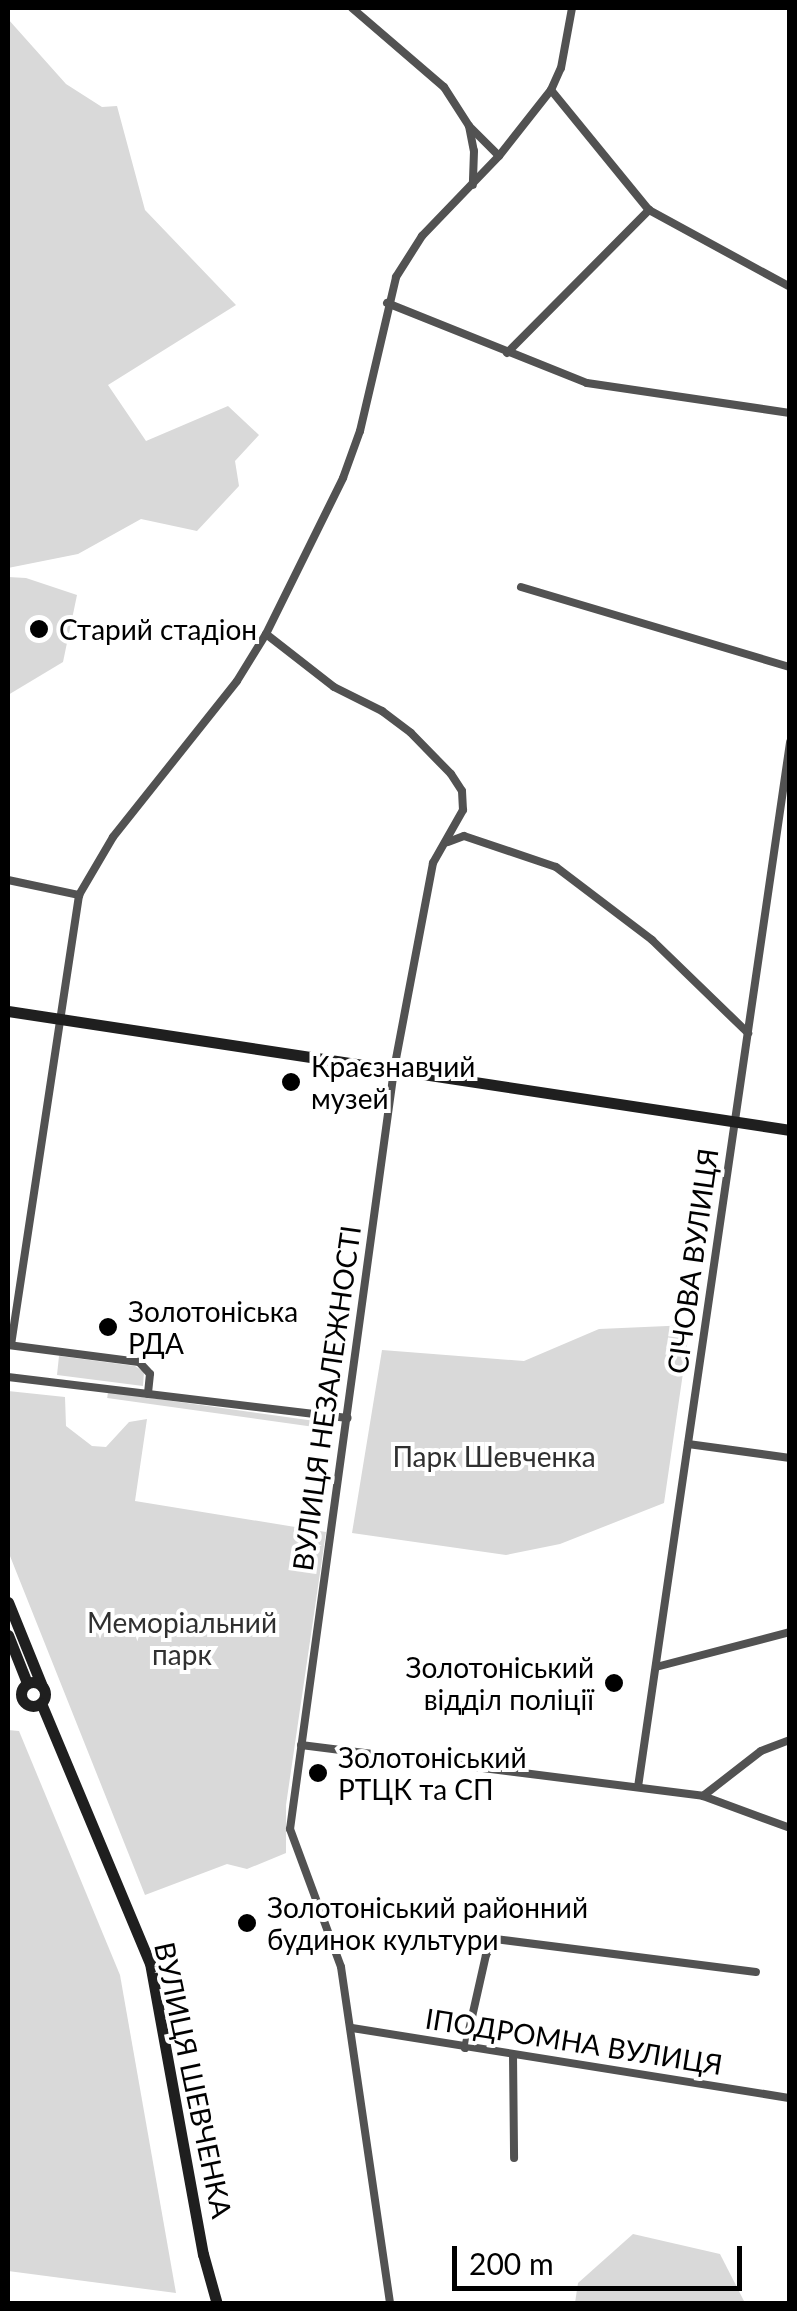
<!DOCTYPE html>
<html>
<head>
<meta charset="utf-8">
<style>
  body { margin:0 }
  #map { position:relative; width:797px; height:2311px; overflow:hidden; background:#fff; font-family:Lato,sans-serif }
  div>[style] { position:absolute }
  .green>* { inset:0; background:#d9d9d9; transform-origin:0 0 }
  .street>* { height:8px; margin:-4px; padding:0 4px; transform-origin:4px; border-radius:4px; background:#525252 }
  .secondary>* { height:11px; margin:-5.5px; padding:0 5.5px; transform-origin:5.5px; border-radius:5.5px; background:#1f1f1f }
  .secondary>.ring { margin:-5.5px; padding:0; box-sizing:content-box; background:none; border:11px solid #1f1f1f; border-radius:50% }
  .dots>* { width:28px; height:28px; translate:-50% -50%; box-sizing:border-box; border:5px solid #fff; border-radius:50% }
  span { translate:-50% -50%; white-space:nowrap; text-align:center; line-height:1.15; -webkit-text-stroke:8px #fff; paint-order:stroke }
  .poi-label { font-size:28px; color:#000 }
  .left { translate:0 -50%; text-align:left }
  .right { translate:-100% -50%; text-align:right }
  .street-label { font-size:28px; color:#000 }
  .park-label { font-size:28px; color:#303030 }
  .frame { position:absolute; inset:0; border:10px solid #000; pointer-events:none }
  .scale { position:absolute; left:452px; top:2246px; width:290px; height:45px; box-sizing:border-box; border:5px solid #000; border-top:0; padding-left:12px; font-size:30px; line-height:35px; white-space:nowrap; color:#000; -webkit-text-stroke:8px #fff; paint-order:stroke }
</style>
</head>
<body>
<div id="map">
  <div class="green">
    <div style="clip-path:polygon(8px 19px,66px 84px,102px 107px,117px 106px,145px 210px,236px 305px,108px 385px,146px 441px,228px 406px,259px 435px,235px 461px,239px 486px,197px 531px,141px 519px,78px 554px,8px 568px)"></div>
    <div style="clip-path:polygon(8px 577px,26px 578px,77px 595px,63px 662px,8px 695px)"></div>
    <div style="clip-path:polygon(690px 1325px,664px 1503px,560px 1544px,506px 1555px,352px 1533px,382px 1350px,524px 1361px,599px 1329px)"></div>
    <div style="clip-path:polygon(59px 1356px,135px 1366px,144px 1372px,143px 1386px,57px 1375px)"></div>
    <div style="clip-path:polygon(8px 1391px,65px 1397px,66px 1426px,92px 1446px,106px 1447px,129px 1422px,147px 1419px,135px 1501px,326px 1532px,286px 1805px,286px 1853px,247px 1869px,227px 1864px,145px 1895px,8px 1551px)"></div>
    <div style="left:108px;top:1392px;width:229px;height:6px;rotate:8deg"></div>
    <div style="clip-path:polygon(8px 1730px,19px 1731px,120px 1975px,176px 2293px,8px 2271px)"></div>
    <div style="clip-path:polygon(633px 2234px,720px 2254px,745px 2303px,575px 2303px,578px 2283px)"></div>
  </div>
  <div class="street">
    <div style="left:352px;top:8px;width:121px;rotate:40.7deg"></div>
    <div style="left:444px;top:87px;width:46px;rotate:57.3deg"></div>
    <div style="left:469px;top:126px;width:25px;rotate:79deg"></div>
    <div style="left:474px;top:151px;width:34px;rotate:92deg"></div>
    <div style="left:551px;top:90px;width:155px;rotate:50.8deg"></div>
    <div style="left:469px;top:126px;width:42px;rotate:45deg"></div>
    <div style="left:387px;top:303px;width:215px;rotate:21.8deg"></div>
    <div style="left:587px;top:383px;width:205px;rotate:8.4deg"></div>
    <div style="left:507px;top:353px;width:202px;rotate:-45.2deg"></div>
    <div style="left:649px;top:210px;width:161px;rotate:28.6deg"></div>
    <div style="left:521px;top:587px;width:281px;rotate:16.6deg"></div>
    <div style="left:266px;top:634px;width:86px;rotate:37.9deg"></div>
    <div style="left:334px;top:687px;width:54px;rotate:26.6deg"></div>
    <div style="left:382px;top:711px;width:36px;rotate:37deg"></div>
    <div style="left:411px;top:733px;width:57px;rotate:45.7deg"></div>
    <div style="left:451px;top:774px;width:20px;rotate:57deg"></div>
    <div style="left:462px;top:791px;width:19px;rotate:87deg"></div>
    <div style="left:463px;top:810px;width:61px;rotate:119.5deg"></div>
    <div style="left:433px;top:863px;width:211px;rotate:100.7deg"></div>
    <div style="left:394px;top:1070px;width:766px;rotate:97.8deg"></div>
    <div style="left:290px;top:1829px;width:147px;rotate:69.7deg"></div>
    <div style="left:341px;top:1967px;width:341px;rotate:81.7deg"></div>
    <div style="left:448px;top:842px;width:17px;rotate:-21deg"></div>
    <div style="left:464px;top:836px;width:97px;rotate:18.6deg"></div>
    <div style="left:556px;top:867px;width:121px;rotate:37.2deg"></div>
    <div style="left:652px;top:940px;width:134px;rotate:44.1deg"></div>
    <div style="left:8px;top:880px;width:73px;rotate:11.9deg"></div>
    <div style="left:8px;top:1345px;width:132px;rotate:7.4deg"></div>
    <div style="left:139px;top:1362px;width:16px;rotate:47deg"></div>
    <div style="left:150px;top:1374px;width:20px;rotate:96deg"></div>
    <div style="left:11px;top:1345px;width:455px;rotate:-81.4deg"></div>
    <div style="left:79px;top:895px;width:67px;rotate:-59.6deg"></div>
    <div style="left:113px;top:837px;width:199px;rotate:-51.5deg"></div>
    <div style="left:237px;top:681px;width:55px;rotate:-58.3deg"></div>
    <div style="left:266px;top:634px;width:174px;rotate:-63.7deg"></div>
    <div style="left:343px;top:478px;width:50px;rotate:-70.1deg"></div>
    <div style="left:360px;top:431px;width:158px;rotate:-76.8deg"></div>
    <div style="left:396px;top:277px;width:49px;rotate:-57.6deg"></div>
    <div style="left:422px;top:236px;width:111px;rotate:-46.1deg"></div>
    <div style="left:499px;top:156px;width:84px;rotate:-51.8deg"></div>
    <div style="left:551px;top:90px;width:24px;rotate:-66deg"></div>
    <div style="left:561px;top:68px;width:61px;rotate:-79.6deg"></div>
    <div style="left:8px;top:1377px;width:342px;rotate:6.9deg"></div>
    <div style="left:688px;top:1444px;width:103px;rotate:7.8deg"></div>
    <div style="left:656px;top:1667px;width:138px;rotate:-14.6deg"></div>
    <div style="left:301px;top:1745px;width:405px;rotate:7.2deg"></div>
    <div style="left:703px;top:1796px;width:93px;rotate:20.2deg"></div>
    <div style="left:638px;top:1787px;width:1056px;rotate:-81.72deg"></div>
    <div style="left:703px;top:1796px;width:73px;rotate:-37.8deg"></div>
    <div style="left:761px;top:1751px;width:31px;rotate:-21deg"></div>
    <div style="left:352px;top:2028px;width:444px;rotate:9.1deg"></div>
    <div style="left:465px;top:2048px;width:95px;rotate:-77.3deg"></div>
    <div style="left:486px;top:1955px;width:18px;rotate:-61deg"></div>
    <div style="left:495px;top:1939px;width:263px;rotate:7.2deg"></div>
    <div style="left:513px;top:2055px;width:103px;rotate:89.4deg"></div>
  </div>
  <div class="secondary">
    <div style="left:8px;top:1011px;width:791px;rotate:8.65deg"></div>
    <div style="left:8px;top:1602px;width:91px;rotate:68deg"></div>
    <div style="left:8px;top:1635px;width:52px;rotate:68.4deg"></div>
    <div class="ring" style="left:21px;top:1682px;width:13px;height:13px"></div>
    <div style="left:41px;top:1703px;width:282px;rotate:67.3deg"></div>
    <div style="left:150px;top:1963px;width:296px;rotate:79.7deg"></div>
    <div style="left:203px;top:2254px;width:52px;rotate:74.4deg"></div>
  </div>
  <div class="dots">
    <div style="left:39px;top:629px;background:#000"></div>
    <div style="left:291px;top:1082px;background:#000"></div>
    <div style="left:108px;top:1327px;background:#000"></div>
    <div style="left:614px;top:1683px;background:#000"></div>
    <div style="left:318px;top:1773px;background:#000"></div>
    <div style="left:247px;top:1923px;background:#000"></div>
  </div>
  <div class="poi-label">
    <span class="left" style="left:59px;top:629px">Старий стадіон</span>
    <span class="left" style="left:311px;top:1082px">Краєзнавчий<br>музей</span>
    <span class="left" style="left:128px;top:1327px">Золотоніська<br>РДА</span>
    <span class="right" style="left:594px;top:1683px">Золотоніський<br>відділ поліції</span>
    <span class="left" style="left:338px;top:1773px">Золотоніський<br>РТЦК та СП</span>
    <span class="left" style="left:267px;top:1923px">Золотоніський районний<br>будинок культури</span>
  </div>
  <div class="street-label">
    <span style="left:692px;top:1261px;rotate:-82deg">СІЧОВА ВУЛИЦЯ</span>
    <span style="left:326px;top:1398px;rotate:-82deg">ВУЛИЦЯ НЕЗАЛЕЖНОСТІ</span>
    <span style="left:574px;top:2041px;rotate:9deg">ІПОДРОМНА ВУЛИЦЯ</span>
    <span style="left:194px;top:2080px;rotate:78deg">ВУЛИЦЯ ШЕВЧЕНКА</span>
  </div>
  <div class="park-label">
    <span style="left:494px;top:1456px">Парк Шевченка</span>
    <span style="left:182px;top:1638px">Меморіальний<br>парк</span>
  </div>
  <div class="frame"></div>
  <div class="scale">200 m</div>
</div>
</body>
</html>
